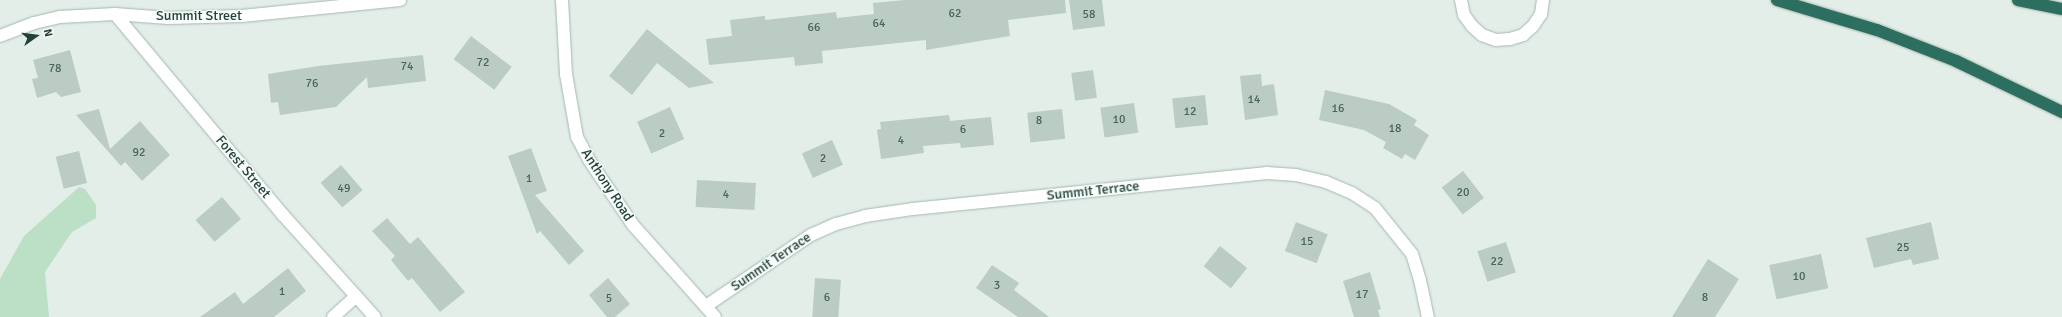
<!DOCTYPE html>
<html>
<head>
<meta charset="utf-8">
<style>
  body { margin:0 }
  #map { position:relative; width:2062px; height:317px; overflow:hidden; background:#e3eee9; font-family:Signika,sans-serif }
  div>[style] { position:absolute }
  .green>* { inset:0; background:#bce0c5 }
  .building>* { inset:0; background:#bbccc5; transform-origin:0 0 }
  .roads { filter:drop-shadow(0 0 1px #a5b7b0) drop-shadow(0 0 1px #a5b7b0) }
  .minor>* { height:12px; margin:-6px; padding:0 6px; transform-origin:6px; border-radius:6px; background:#fff }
  .tertiary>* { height:12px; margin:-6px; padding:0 6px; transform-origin:6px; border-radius:6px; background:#fff }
  .motorway>* { height:12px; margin:-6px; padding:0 6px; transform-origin:6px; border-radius:6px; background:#2c6e5f }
  span { translate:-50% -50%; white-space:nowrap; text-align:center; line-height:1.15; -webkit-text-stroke:3px #f4faf7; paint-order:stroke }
  .number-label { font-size:12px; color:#48645b }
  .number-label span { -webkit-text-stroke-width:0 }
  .street-label { font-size:14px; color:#224138 }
  .north { position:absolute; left:16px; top:16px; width:40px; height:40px; -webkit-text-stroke:3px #f4faf7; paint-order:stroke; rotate:76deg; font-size:11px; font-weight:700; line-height:16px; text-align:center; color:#224138 }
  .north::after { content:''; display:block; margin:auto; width:14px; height:18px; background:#224138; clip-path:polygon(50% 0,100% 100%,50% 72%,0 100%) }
</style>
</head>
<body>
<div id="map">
  <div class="green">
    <div style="clip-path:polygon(79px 187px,85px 189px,96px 205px,96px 218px,72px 232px,45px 272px,49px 317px,0 317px,0 279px,24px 236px)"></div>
  </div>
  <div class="building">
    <div style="clip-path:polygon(905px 0,1065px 0,1066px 13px,1008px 20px,1010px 36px,926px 50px,926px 40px,822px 51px,823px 63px,795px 66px,794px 57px,709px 65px,706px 39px,732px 36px,730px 20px,765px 16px,765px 20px,836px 12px,837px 18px,874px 14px,873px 3px)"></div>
    <div style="clip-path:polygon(1069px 0,1102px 0,1105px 26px,1073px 30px)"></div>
    <div style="clip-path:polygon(647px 29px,714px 83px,689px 88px,657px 63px,632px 95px,609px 76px)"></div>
    <div style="left:471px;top:36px;width:51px;height:29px;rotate:37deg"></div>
    <div style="clip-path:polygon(70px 50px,81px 92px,61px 97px,56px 92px,37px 98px,32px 79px,38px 78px,33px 60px)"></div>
    <div style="clip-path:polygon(423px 55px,426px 81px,368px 88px,367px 77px,336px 107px,280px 115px,278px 102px,271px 103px,268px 74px,318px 66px)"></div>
    <div style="left:1093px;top:70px;width:28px;height:22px;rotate:82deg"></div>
    <div style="clip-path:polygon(1261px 74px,1262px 86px,1274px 84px,1278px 115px,1245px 120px,1240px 76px)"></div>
    <div style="clip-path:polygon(1325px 90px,1389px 104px,1417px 120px,1414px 125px,1429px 135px,1415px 160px,1405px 154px,1402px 159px,1383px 148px,1386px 142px,1364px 130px,1319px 120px)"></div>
    <div style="left:1205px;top:95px;width:30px;height:33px;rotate:84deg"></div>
    <div style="left:1134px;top:103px;width:30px;height:34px;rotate:82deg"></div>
    <div style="left:670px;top:107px;width:35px;height:36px;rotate:66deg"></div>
    <div style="clip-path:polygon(99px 109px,110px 149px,140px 121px,170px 155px,142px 181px,125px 162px,121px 166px,76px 115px)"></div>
    <div style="left:1062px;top:109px;width:30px;height:35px;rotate:84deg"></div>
    <div style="clip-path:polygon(949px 115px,950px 121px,991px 117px,994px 145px,961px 148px,960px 143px,923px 146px,924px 153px,881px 159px,877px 130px,881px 129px,880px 122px)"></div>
    <div style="left:832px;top:140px;width:27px;height:33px;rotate:66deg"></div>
    <div style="clip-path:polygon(531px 148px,547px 191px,535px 195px,584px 251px,569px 265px,540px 231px,537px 234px,508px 156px)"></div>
    <div style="left:79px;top:151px;width:33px;height:24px;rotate:76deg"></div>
    <div style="left:341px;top:165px;width:33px;height:27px;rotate:49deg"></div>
    <div style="left:1463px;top:171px;width:34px;height:27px;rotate:52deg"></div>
    <div style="left:697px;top:180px;width:59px;height:27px;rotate:3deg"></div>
    <div style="left:222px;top:197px;width:29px;height:35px;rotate:49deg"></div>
    <div style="clip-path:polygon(387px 218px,410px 244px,418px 237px,465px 292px,440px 312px,412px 278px,408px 281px,391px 260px,395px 256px,372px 231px)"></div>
    <div style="left:1296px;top:222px;width:34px;height:31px;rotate:21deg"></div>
    <div style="clip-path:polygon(1931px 222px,1939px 259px,1913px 265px,1911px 259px,1874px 268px,1866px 238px)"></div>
    <div style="left:1506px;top:242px;width:32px;height:30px;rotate:72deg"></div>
    <div style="left:1220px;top:246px;width:35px;height:26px;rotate:39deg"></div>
    <div style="left:1821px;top:254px;width:35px;height:53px;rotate:78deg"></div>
    <div style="clip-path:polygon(1708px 259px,1739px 279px,1715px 317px,1672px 317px)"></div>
    <div style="clip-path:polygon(992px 265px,1019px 283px,1014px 290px,1049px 317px,1018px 317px,976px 288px)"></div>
    <div style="clip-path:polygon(288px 268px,306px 291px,274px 317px,200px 317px,235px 292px,243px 304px)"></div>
    <div style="clip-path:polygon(1370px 272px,1381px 309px,1378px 310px,1380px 317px,1354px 317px,1343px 281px)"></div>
    <div style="clip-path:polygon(608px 278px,630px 304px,615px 317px,607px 317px,589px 295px)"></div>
    <div style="left:815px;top:278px;width:26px;height:39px;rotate:4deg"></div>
  </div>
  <div class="roads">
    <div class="minor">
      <div style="left:562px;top:0;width:74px;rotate:86.9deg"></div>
      <div style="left:566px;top:74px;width:64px;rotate:80.1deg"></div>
      <div style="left:577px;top:137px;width:26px;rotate:62deg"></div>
      <div style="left:589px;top:160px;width:78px;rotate:55.9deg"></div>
      <div style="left:633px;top:225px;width:123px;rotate:48.3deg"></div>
      <div style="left:1461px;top:0;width:15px;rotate:79deg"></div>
      <div style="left:1464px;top:15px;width:14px;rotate:54deg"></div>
      <div style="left:1472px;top:26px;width:13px;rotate:42deg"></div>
      <div style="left:1482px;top:35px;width:15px;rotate:20deg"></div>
      <div style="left:1496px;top:40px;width:14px;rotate:-4deg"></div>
      <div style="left:1510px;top:39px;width:14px;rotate:-17deg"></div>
      <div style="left:1523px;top:35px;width:13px;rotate:-42deg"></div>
      <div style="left:1533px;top:26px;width:14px;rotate:-56deg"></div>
      <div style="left:1541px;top:14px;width:14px;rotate:-82deg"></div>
      <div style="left:115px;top:14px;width:53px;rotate:4.3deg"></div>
      <div style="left:168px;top:18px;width:74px;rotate:-1.5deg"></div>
      <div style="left:242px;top:16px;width:159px;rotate:-5.8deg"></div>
      <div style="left:706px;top:306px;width:127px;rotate:-34.1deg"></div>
      <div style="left:811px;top:235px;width:27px;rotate:-24deg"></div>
      <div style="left:836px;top:224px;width:30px;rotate:-15deg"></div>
      <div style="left:865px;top:216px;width:49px;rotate:-8.3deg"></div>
      <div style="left:913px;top:209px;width:356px;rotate:-5.8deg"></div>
      <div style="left:1267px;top:173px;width:29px;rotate:4deg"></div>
      <div style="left:1296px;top:175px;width:31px;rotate:13deg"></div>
      <div style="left:1326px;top:182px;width:28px;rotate:23deg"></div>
      <div style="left:1352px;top:193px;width:27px;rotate:33deg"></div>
      <div style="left:1375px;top:208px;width:59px;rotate:51.2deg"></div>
      <div style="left:1412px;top:254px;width:27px;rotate:73deg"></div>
      <div style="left:1420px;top:280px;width:38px;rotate:78deg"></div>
      <div style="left:333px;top:317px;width:31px;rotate:-42deg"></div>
    </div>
    <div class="tertiary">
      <div style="left:0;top:36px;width:36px;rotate:-21deg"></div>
      <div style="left:34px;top:23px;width:27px;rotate:-13deg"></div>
      <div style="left:60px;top:17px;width:55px;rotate:-3.1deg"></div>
      <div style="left:115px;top:14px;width:262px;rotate:50.1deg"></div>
      <div style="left:283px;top:215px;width:137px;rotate:48deg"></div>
    </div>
    <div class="motorway">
      <div style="left:1777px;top:0;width:104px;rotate:16.7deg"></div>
      <div style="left:1877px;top:30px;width:85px;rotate:21.4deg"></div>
      <div style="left:1956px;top:61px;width:118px;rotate:25.7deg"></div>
      <div style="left:2018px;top:0;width:45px;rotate:11.6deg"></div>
    </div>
  </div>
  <div class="number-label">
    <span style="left:955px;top:14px">62</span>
    <span style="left:1089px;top:15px">58</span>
    <span style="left:879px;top:24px">64</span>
    <span style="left:814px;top:28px">66</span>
    <span style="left:483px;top:63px">72</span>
    <span style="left:407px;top:67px">74</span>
    <span style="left:55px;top:69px">78</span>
    <span style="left:312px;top:84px">76</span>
    <span style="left:1254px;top:100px">14</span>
    <span style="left:1338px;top:109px">16</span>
    <span style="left:1190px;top:112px">12</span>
    <span style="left:1119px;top:120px">10</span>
    <span style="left:1039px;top:121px">8</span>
    <span style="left:1395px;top:129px">18</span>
    <span style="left:963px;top:130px">6</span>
    <span style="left:662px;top:134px">2</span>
    <span style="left:901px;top:141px">4</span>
    <span style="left:139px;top:153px">92</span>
    <span style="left:823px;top:159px">2</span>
    <span style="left:529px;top:179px">1</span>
    <span style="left:344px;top:189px">49</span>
    <span style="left:1463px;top:193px">20</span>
    <span style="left:726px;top:195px">4</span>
    <span style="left:1307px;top:242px">15</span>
    <span style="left:1903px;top:248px">25</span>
    <span style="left:1497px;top:262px">22</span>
    <span style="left:1799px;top:277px">10</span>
    <span style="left:997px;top:286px">3</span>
    <span style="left:282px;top:292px">1</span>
    <span style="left:1362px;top:295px">17</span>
    <span style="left:827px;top:298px">6</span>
    <span style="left:1705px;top:298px">8</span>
    <span style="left:609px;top:299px">5</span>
  </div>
  <div class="street-label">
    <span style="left:199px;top:16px">Summit Street</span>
    <span style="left:243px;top:167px;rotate:50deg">Forest Street</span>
    <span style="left:607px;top:185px;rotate:57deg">Anthony Road</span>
    <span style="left:1093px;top:191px;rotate:-6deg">Summit Terrace</span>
    <span style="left:771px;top:262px;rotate:-34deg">Summit Terrace</span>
  </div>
  <div class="north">N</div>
</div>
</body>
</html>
